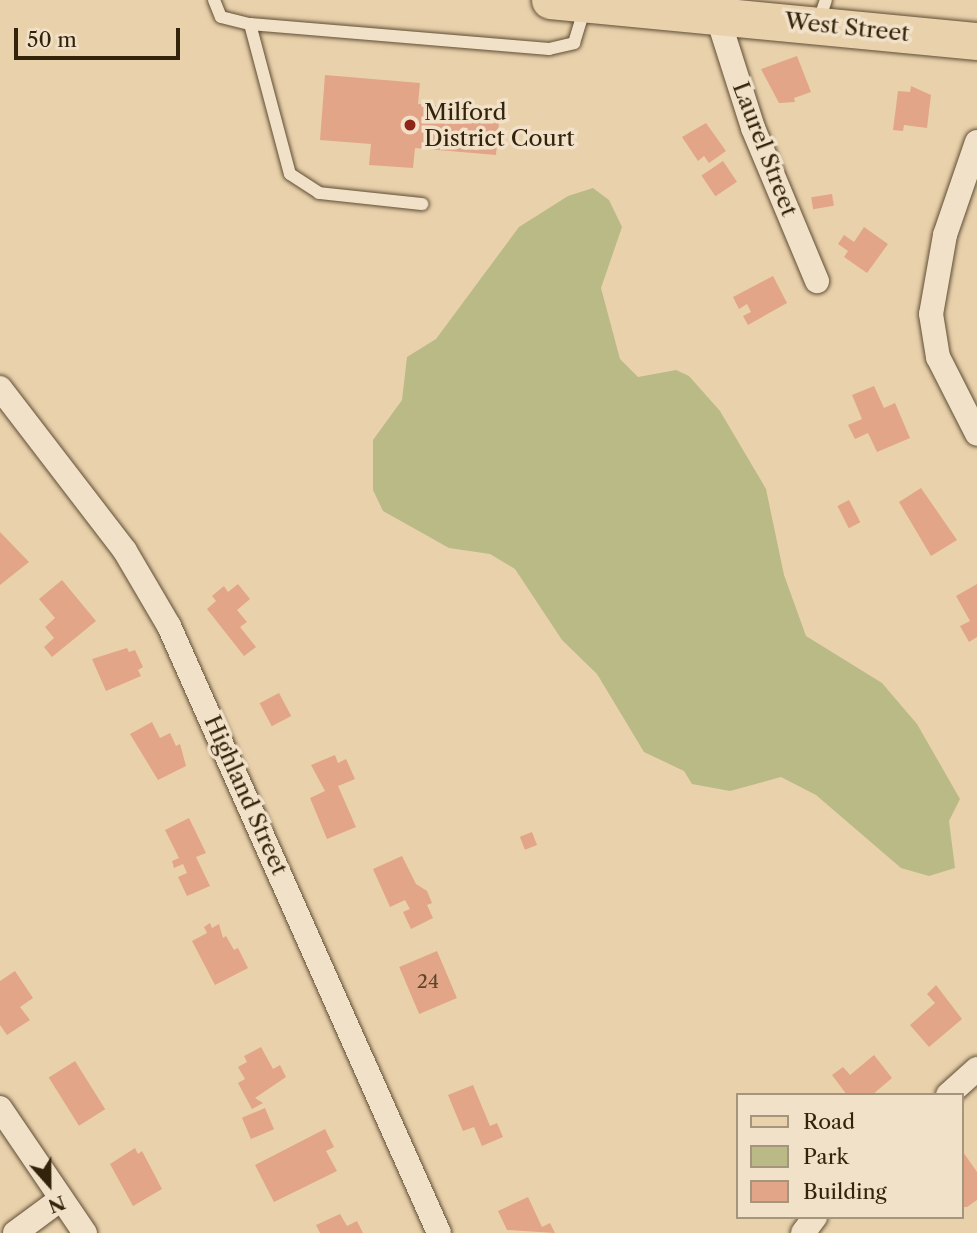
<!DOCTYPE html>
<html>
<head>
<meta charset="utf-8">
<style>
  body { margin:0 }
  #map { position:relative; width:977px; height:1233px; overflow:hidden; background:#e9d1ac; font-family:"Libre Caslon Text",serif }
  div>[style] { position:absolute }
  .green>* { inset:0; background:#baba87 }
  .building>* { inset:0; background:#e2a587; transform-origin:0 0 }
  .roads { filter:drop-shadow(0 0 2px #604e33) drop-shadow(0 0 2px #604e33) }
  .service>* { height:12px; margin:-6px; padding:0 6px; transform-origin:6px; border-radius:6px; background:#f1e1c9 }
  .minor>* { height:24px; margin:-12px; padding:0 12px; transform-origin:12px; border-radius:12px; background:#f1e1c9 }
  .primary>* { height:37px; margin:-18.5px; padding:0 18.5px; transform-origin:18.5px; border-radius:18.5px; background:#e9d1ac }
  .dots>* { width:19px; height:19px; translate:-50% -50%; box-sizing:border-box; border:4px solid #f1e1c9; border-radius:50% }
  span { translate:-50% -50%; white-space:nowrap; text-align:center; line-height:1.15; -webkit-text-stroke:7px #f1e1c9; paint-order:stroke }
  .number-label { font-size:19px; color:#5f442a }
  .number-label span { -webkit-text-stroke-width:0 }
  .street-label { font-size:23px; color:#33230b }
  .poi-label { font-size:23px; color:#33230b }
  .left { translate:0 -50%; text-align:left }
  .legend { position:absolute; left:736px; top:1093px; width:228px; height:126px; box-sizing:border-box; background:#f1e1c9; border:2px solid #a5957d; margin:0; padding:9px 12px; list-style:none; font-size:21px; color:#33230b }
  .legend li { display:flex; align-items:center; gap:14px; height:35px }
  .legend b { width:35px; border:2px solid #a5957d }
  .north { position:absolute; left:14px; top:1149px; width:70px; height:70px; -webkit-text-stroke:5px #f1e1c9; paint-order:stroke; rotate:159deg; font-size:19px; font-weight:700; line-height:28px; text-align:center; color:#33230b }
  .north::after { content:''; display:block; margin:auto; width:24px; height:32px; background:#33230b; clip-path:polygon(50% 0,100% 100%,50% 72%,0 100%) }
  .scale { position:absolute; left:14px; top:28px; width:166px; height:32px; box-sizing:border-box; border:4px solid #33230b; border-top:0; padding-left:9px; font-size:21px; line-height:24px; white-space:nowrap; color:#33230b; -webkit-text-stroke:5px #f1e1c9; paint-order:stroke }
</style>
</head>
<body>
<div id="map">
  <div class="green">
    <div style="clip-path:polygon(593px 188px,609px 200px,622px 227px,601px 288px,620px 359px,638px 377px,676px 370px,689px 376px,720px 411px,766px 489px,784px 575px,806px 636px,882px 683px,917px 724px,960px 799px,949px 821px,955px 868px,929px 876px,901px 868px,816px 795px,781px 777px,730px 791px,692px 784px,684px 771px,644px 752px,597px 674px,562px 640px,515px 569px,490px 554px,449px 548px,383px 511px,373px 490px,373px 440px,402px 400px,407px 357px,436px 339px,519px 227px,568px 196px)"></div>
  </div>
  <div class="building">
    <div style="clip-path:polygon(797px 56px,811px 92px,794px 98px,795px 102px,779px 103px,761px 69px)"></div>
    <div style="clip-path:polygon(325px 75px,420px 83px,418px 104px,500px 111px,496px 155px,415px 148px,413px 168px,369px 165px,371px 144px,320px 140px)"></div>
    <div style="clip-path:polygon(911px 86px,931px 95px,927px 128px,904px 125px,903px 131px,893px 130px,898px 91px,910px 92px)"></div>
    <div style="clip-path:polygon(706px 123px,726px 151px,709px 163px,704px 156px,698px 161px,682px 137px)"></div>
    <div style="left:723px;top:161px;width:25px;height:26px;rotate:56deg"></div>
    <div style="left:832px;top:194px;width:12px;height:21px;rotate:81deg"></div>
    <div style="clip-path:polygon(864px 227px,888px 244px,867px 273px,844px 257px,848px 251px,838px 244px,844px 235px,854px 242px)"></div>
    <div style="clip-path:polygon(773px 276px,787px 303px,748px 325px,743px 316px,751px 312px,747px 304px,739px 309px,733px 297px)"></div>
    <div style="clip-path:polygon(874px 386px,884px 408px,895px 403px,910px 438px,877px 452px,868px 433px,855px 439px,848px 425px,862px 419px,852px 395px)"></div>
    <div style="clip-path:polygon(921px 488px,957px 540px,931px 556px,899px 502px)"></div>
    <div style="left:849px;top:500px;width:25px;height:13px;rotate:63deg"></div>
    <div style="clip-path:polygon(0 532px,29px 562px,0 585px)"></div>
    <div style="clip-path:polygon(62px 580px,96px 621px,52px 657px,44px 647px,54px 638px,45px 627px,55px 618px,39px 599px)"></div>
    <div style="clip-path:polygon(238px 584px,250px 599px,237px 610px,247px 622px,240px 627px,256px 647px,244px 656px,207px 609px,216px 601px,212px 596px,224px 586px,228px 592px)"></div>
    <div style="clip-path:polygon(977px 584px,977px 637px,969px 642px,960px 626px,970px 621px,956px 596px)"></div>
    <div style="clip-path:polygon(127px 648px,129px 652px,135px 650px,143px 667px,138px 670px,141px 676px,106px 691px,92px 659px)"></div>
    <div style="left:279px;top:693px;width:26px;height:22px;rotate:62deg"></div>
    <div style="clip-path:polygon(152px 722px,160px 738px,170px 733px,176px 746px,180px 744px,186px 766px,158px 780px,130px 734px)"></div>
    <div style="clip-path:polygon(335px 755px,338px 763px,346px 759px,355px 779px,338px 786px,356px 827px,327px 839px,310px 798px,325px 791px,311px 765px)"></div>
    <div style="clip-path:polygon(189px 818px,206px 853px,196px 857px,210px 886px,187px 896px,178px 877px,187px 873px,183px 864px,174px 868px,172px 861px,179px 858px,165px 830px)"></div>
    <div style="left:532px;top:832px;width:14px;height:13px;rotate:69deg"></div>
    <div style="clip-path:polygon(402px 856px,416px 884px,427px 891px,432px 903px,427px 905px,433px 918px,411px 929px,403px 912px,410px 909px,405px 900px,390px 907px,373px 869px)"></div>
    <div style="clip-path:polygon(210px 923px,212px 928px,219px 924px,223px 938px,226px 936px,234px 950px,238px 948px,248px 968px,215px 985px,192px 941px,207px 933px,204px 927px)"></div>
    <div style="left:437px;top:951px;width:51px;height:41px;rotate:67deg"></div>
    <div style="clip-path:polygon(15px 971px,33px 998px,20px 1007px,30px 1020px,7px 1035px,0 1025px,0 981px)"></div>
    <div style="clip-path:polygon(936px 985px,962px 1019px,929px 1047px,910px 1025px,935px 1003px,927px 994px)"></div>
    <div style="clip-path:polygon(261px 1047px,273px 1069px,280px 1065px,286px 1077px,255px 1098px,263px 1103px,252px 1109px,238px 1083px,245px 1079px,238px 1067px,247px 1062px,244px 1056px)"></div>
    <div style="clip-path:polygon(874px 1055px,892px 1078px,872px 1095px,847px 1095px,832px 1075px,843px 1067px,850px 1075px)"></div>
    <div style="left:75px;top:1061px;width:57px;height:31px;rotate:58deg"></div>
    <div style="clip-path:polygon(473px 1085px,490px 1126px,497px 1123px,503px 1137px,482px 1146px,474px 1127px,463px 1131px,448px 1095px)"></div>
    <div style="left:265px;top:1108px;width:23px;height:25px;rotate:67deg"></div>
    <div style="clip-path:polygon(325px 1129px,334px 1147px,326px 1151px,337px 1171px,274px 1202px,255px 1165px)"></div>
    <div style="clip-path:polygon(135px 1148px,138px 1154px,142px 1151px,162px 1189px,133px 1206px,110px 1164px)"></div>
    <div style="clip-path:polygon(963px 1152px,977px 1172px,977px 1200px,967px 1207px,961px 1207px)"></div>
    <div style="clip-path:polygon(528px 1197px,542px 1227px,550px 1223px,555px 1233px,507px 1230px,498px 1211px)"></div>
    <div style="clip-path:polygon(340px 1214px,347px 1226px,357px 1221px,363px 1233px,320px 1233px,316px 1225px)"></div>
  </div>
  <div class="roads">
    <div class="service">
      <div style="left:214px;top:0;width:18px;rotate:68deg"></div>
      <div style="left:221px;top:17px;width:30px;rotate:14deg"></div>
      <div style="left:250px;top:24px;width:300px;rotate:4.8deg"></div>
      <div style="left:549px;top:49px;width:26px;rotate:-13deg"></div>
      <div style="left:574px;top:43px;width:38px;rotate:-73deg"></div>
      <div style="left:818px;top:23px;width:24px;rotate:-71deg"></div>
      <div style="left:250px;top:24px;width:155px;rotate:75.1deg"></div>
      <div style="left:290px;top:174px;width:35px;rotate:33deg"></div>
      <div style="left:319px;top:193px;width:104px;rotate:6.1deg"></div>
    </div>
    <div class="minor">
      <div style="left:717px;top:15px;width:119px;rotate:72.3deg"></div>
      <div style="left:753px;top:128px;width:166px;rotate:67.3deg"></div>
      <div style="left:977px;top:142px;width:98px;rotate:109deg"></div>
      <div style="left:945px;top:235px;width:80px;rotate:100deg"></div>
      <div style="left:931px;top:314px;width:44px;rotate:80.8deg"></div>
      <div style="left:938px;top:357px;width:86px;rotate:63.1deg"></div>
      <div style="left:0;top:388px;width:205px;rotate:52.5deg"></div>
      <div style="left:125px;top:551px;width:87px;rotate:59.6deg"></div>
      <div style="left:169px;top:626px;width:664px;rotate:66.02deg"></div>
      <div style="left:948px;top:1095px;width:39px;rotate:-42deg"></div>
      <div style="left:0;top:1108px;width:151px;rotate:55.8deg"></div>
      <div style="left:15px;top:1233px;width:57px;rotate:-36.5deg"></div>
      <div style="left:803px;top:1233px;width:20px;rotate:-53deg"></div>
    </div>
    <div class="primary">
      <div style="left:550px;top:0;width:429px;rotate:5.5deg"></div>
    </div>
  </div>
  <div class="dots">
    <div style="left:410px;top:125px;background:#8f2418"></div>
  </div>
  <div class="number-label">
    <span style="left:428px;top:982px">24</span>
  </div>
  <div class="street-label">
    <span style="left:847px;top:27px;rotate:6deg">West Street</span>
    <span style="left:765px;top:149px;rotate:69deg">Laurel Street</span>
    <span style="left:246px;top:795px;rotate:66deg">Highland Street</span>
  </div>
  <div class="poi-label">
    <span class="left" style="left:424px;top:125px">Milford<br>District Court</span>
  </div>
  <ul class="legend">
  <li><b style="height:9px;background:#e9d1ac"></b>Road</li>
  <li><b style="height:19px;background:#baba87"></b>Park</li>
  <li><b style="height:19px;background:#e2a587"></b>Building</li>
  </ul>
  <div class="north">N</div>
  <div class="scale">50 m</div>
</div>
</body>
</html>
